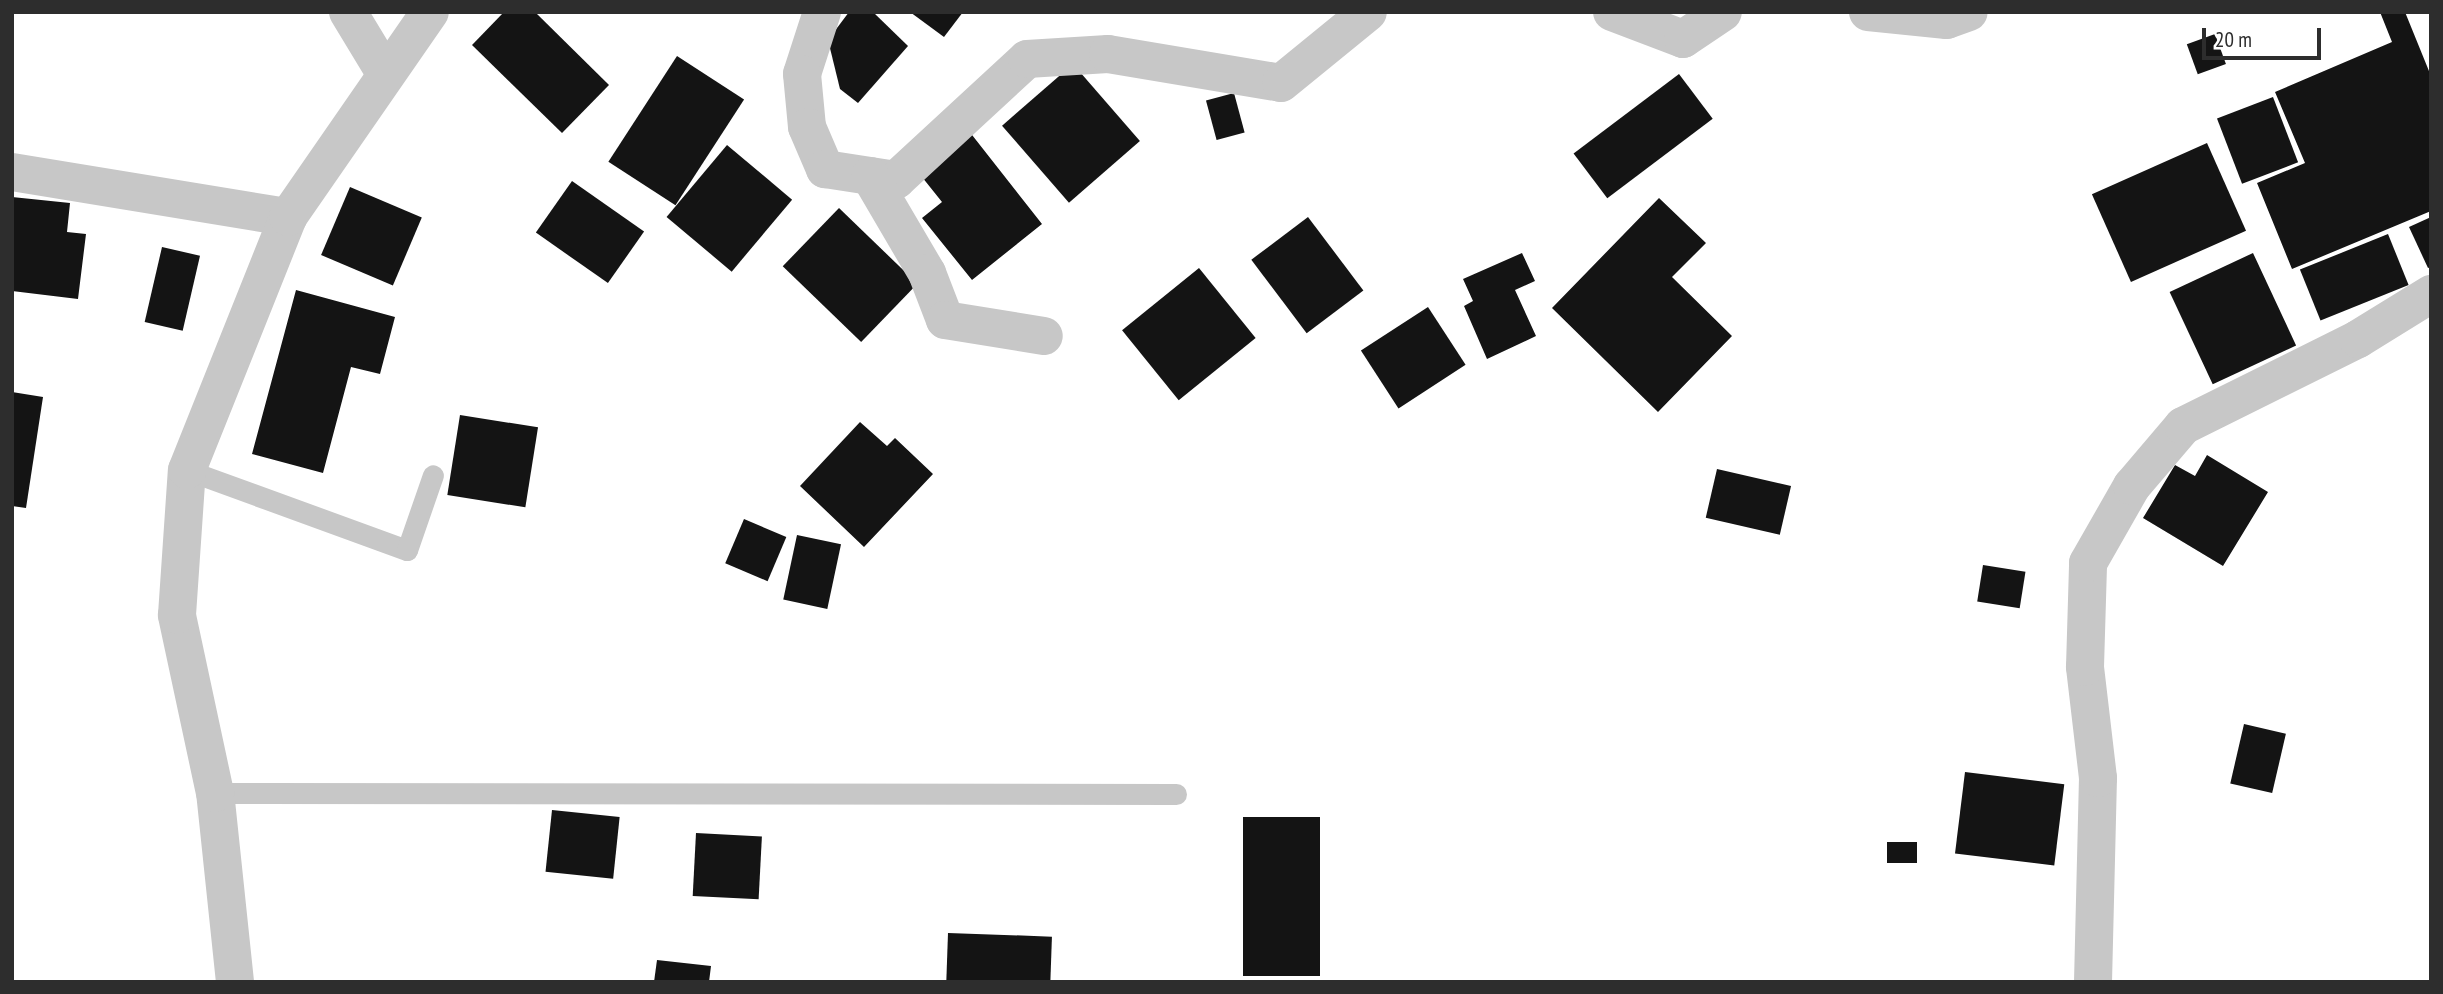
<!DOCTYPE html>
<html>
<head>
<meta charset="utf-8">
<style>
  body { margin:0 }
  #map { position:relative; width:2443px; height:994px; overflow:hidden; background:#fff; font-family:"PT Sans Narrow",sans-serif }
  div>[style] { position:absolute }
  .building>* { inset:0; background:#141414; transform-origin:0 0 }
  .lane>* { height:21px; margin:-10.5px; padding:0 10.5px; transform-origin:10.5px; border-radius:10.5px; background:#c7c7c7 }
  .street>* { height:38px; margin:-19px; padding:0 19px; transform-origin:19px; border-radius:19px; background:#c7c7c7 }
  span { translate:-50% -50%; white-space:nowrap; text-align:center; line-height:1.15; -webkit-text-stroke:7px #fff; paint-order:stroke }
  .frame { position:absolute; inset:0; border:14px solid #2d2d2d; pointer-events:none }
  .scale { position:absolute; left:2202px; top:28px; width:119px; height:32px; box-sizing:border-box; border:4px solid #2d2d2d; border-top:0; padding-left:9px; font-size:21px; line-height:24px; white-space:nowrap; color:#2d2d2d; -webkit-text-stroke:5px #fff; paint-order:stroke }
</style>
</head>
<body>
<div id="map">
  <div class="building">
    <div style="clip-path:polygon(504px 12px,535px 12px,609px 85px,562px 133px,472px 45px)"></div>
    <div style="clip-path:polygon(849px 12px,873px 12px,908px 46px,858px 103px,840px 89px,828px 40px)"></div>
    <div style="clip-path:polygon(910px 12px,963px 12px,944px 37px)"></div>
    <div style="clip-path:polygon(2380px 12px,2405px 12px,2431px 76px,2431px 211px,2292px 269px,2257px 183px,2305px 163px,2275px 92px,2392px 42px)"></div>
    <div style="left:2215px;top:34px;width:32px;height:30px;rotate:70deg"></div>
    <div style="left:677px;top:56px;width:80px;height:126px;rotate:33deg"></div>
    <div style="left:1073px;top:64px;width:102px;height:94px;rotate:49deg"></div>
    <div style="left:1679px;top:74px;width:56px;height:132px;rotate:53deg"></div>
    <div style="left:1234px;top:93px;width:41px;height:29px;rotate:75deg"></div>
    <div style="left:2273px;top:97px;width:70px;height:60px;rotate:69deg"></div>
    <div style="clip-path:polygon(965px 126px,1042px 224px,972px 280px,922px 218px,942px 202px,914px 167px)"></div>
    <div style="left:2207px;top:143px;width:96px;height:126px;rotate:66deg"></div>
    <div style="left:727px;top:145px;width:85px;height:94px;rotate:40deg"></div>
    <div style="left:572px;top:181px;width:88px;height:63px;rotate:35deg"></div>
    <div style="left:350px;top:187px;width:78px;height:74px;rotate:23deg"></div>
    <div style="clip-path:polygon(12px 197px,70px 203px,67px 232px,86px 234px,78px 299px,12px 291px)"></div>
    <div style="clip-path:polygon(1659px 198px,1706px 243px,1672px 277px,1732px 336px,1658px 412px,1552px 308px)"></div>
    <div style="left:839px;top:208px;width:109px;height:81px;rotate:44deg"></div>
    <div style="left:1308px;top:217px;width:92px;height:71px;rotate:53deg"></div>
    <div style="clip-path:polygon(2431px 217px,2431px 267px,2428px 268px,2409px 227px)"></div>
    <div style="left:2388px;top:234px;width:55px;height:95px;rotate:68deg"></div>
    <div style="left:162px;top:247px;width:39px;height:77px;rotate:13deg"></div>
    <div style="clip-path:polygon(1522px 253px,1535px 281px,1515px 290px,1536px 336px,1487px 359px,1464px 306px,1473px 301px,1463px 279px)"></div>
    <div style="left:2253px;top:253px;width:102px;height:92px;rotate:65deg"></div>
    <div style="left:1199px;top:268px;width:90px;height:99px;rotate:51deg"></div>
    <div style="clip-path:polygon(296px 290px,395px 317px,380px 374px,351px 367px,323px 473px,252px 454px)"></div>
    <div style="left:1428px;top:307px;width:69px;height:80px;rotate:57deg"></div>
    <div style="clip-path:polygon(12px 392px,43px 397px,26px 508px,12px 506px)"></div>
    <div style="left:460px;top:415px;width:79px;height:81px;rotate:9deg"></div>
    <div style="clip-path:polygon(860px 422px,887px 446px,895px 438px,933px 474px,864px 547px,800px 486px)"></div>
    <div style="clip-path:polygon(2207px 455px,2268px 492px,2223px 566px,2143px 518px,2175px 465px,2195px 476px)"></div>
    <div style="left:1717px;top:469px;width:76px;height:50px;rotate:13deg"></div>
    <div style="left:744px;top:519px;width:46px;height:48px;rotate:23deg"></div>
    <div style="left:797px;top:535px;width:45px;height:66px;rotate:12deg"></div>
    <div style="left:1983px;top:565px;width:43px;height:37px;rotate:9deg"></div>
    <div style="left:2244px;top:724px;width:43px;height:61px;rotate:13deg"></div>
    <div style="left:1965px;top:772px;width:100px;height:82px;rotate:7deg"></div>
    <div style="left:552px;top:810px;width:68px;height:62px;rotate:6deg"></div>
    <div style="left:1243px;top:817px;width:77px;height:159px"></div>
    <div style="left:696px;top:833px;width:66px;height:63px;rotate:3deg"></div>
    <div style="left:1917px;top:842px;width:21px;height:30px;rotate:90deg"></div>
    <div style="left:948px;top:933px;width:104px;height:49px;rotate:2deg"></div>
    <div style="clip-path:polygon(657px 960px,711px 966px,709px 982px,654px 982px)"></div>
  </div>
  <div class="lane">
    <div style="left:187px;top:470px;width:234px;rotate:20deg"></div>
    <div style="left:407px;top:550px;width:79px;rotate:-70.9deg"></div>
    <div style="left:215px;top:793px;width:961px;rotate:0.06deg"></div>
  </div>
  <div class="street">
    <div style="left:348px;top:12px;width:71px;rotate:58.8deg"></div>
    <div style="left:822px;top:12px;width:65px;rotate:107.9deg"></div>
    <div style="left:802px;top:74px;width:53px;rotate:84.6deg"></div>
    <div style="left:807px;top:127px;width:46px;rotate:66.8deg"></div>
    <div style="left:825px;top:169px;width:72px;rotate:8.8deg"></div>
    <div style="left:896px;top:180px;width:178px;rotate:-42.7deg"></div>
    <div style="left:1027px;top:59px;width:81px;rotate:-3.5deg"></div>
    <div style="left:1108px;top:54px;width:175px;rotate:9.5deg"></div>
    <div style="left:1281px;top:83px;width:112px;rotate:-39.2deg"></div>
    <div style="left:1612px;top:12px;width:76px;rotate:20.8deg"></div>
    <div style="left:1683px;top:39px;width:48px;rotate:-34deg"></div>
    <div style="left:1868px;top:12px;width:79px;rotate:5.8deg"></div>
    <div style="left:1947px;top:20px;width:23px;rotate:-20deg"></div>
    <div style="left:12px;top:172px;width:280px;rotate:9.3deg"></div>
    <div style="left:870px;top:176px;width:113px;rotate:59.6deg"></div>
    <div style="left:927px;top:273px;width:50px;rotate:69deg"></div>
    <div style="left:945px;top:320px;width:100px;rotate:9.2deg"></div>
    <div style="left:235px;top:982px;width:190px;rotate:-96deg"></div>
    <div style="left:215px;top:793px;width:182px;rotate:-102.1deg"></div>
    <div style="left:177px;top:615px;width:145px;rotate:-86.1deg"></div>
    <div style="left:187px;top:470px;width:272px;rotate:-68.2deg"></div>
    <div style="left:288px;top:217px;width:249px;rotate:-55.3deg"></div>
    <div style="left:2093px;top:982px;width:204px;rotate:-88.6deg"></div>
    <div style="left:2098px;top:778px;width:112px;rotate:-96.7deg"></div>
    <div style="left:2085px;top:667px;width:104px;rotate:-88.3deg"></div>
    <div style="left:2088px;top:563px;width:89px;rotate:-60.3deg"></div>
    <div style="left:2132px;top:486px;width:79px;rotate:-49.6deg"></div>
    <div style="left:2183px;top:426px;width:195px;rotate:-26.4deg"></div>
    <div style="left:2358px;top:339px;width:86px;rotate:-31.7deg"></div>
  </div>
  <div class="frame"></div>
  <div class="scale">20 m</div>
</div>
</body>
</html>
